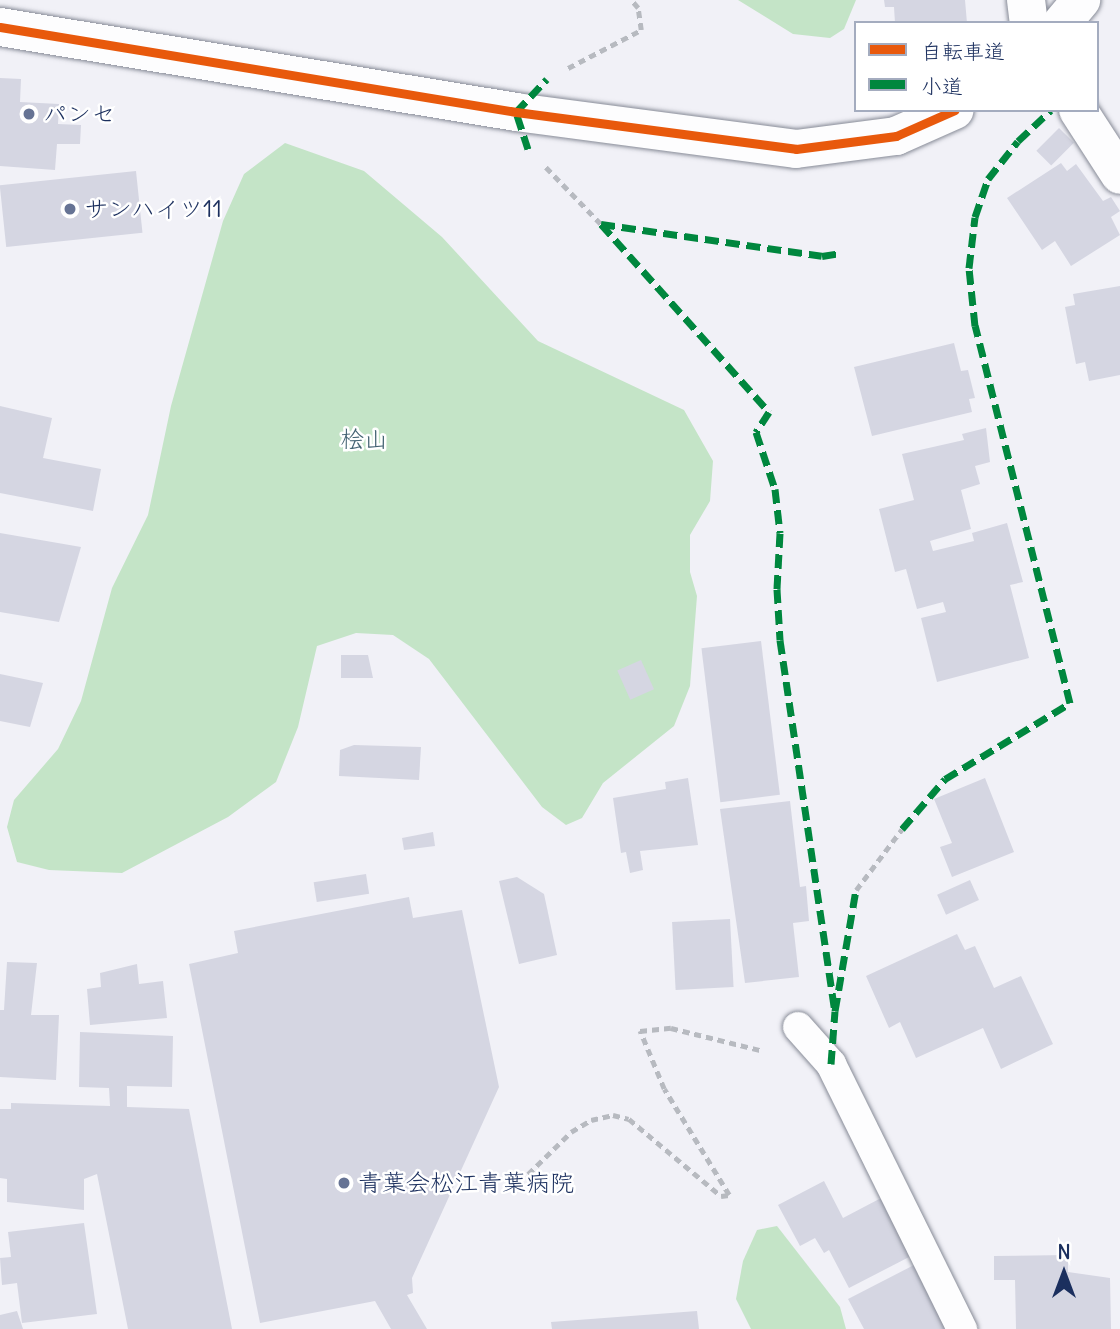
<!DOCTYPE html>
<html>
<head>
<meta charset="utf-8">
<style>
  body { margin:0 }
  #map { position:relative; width:1120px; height:1329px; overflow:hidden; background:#f1f1f7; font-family:Delius,"Klee One",sans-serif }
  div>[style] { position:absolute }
  .green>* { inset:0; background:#c4e4c7 }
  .building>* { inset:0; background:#d5d6e2; transform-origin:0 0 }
  .path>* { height:4.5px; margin-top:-2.25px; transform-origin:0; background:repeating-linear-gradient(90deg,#b7bac0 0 7px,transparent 0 12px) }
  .roads { filter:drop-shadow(0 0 2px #878b97) drop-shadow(0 0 2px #878b97) }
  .service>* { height:30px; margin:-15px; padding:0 15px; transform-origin:15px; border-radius:15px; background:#fdfdfe }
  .minor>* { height:38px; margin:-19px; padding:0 19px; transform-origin:19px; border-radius:19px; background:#fdfdfe }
  .quiet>* { height:7px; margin-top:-3.5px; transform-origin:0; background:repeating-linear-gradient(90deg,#00873e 0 14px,transparent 0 21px) }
  .cycleway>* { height:9px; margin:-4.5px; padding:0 4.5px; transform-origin:4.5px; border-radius:4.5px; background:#e8590c }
  .dots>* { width:19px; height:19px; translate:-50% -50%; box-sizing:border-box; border:4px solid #fff; border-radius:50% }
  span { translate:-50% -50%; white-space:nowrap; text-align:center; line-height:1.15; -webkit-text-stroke:5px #fff; paint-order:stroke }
  .poi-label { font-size:24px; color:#1b2f5e }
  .left { translate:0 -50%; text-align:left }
  .park-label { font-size:24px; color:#436272 }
  .legend { position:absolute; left:854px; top:21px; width:245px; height:91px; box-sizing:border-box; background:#fff; border:2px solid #a4acbf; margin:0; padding:9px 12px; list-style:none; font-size:21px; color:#1b2f5e }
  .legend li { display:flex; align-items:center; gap:14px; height:35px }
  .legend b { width:35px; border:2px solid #a4acbf }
  .north { position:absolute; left:1029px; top:1238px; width:70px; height:70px; -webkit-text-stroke:5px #fff; paint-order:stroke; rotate:0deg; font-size:19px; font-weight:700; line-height:28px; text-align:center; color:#1b2f5e }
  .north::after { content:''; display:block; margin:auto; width:24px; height:32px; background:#1b2f5e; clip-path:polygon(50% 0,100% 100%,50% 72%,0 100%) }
</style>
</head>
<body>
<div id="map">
  <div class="green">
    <div style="clip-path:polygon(738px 0,856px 0,844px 29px,830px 38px,793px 34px)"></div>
    <div style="clip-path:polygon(285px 143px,364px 171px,442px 237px,538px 341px,684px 410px,713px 461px,710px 501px,690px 535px,690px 572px,697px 596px,690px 686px,674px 726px,603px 783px,582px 818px,566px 825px,542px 807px,429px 659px,393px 635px,356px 633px,317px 646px,298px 727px,276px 782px,228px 817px,122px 873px,49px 870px,17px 862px,7px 827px,14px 800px,58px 749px,81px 701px,112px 588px,148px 515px,171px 406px,223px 221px,244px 174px)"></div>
    <div style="clip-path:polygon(777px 1226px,840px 1307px,846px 1329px,751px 1329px,736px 1299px,743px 1261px,757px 1230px)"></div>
  </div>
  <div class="building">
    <div style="clip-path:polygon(884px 0,965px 0,967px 23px,895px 23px,894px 7px,885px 7px)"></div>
    <div style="clip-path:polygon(0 78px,21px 79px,20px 102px,59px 104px,58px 124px,81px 125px,80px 144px,57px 144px,55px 170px,0 166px)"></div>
    <div style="left:1059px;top:128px;width:21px;height:32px;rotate:45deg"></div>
    <div style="clip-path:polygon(1061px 163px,1067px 171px,1076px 164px,1103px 201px,1111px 197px,1120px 211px,1111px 217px,1120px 235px,1071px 266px,1055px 241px,1042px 250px,1007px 198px)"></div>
    <div style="left:136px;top:171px;width:62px;height:137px;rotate:84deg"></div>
    <div style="clip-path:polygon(1120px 286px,1120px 375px,1089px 381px,1085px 362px,1076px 364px,1065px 307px,1075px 305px,1073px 294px)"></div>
    <div style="clip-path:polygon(954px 343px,961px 371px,968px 370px,975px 398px,969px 399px,972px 412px,872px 436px,854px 367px)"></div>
    <div style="clip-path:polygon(0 406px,52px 418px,43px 458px,101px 469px,93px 511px,0 493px)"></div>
    <div style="clip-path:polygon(986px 428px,990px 462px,975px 466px,980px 484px,961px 490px,971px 529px,930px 541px,933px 551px,974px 541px,972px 533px,1007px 523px,1023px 582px,1010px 585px,1029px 658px,937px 682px,921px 618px,946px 612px,943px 602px,917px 609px,906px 569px,895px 572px,879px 509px,914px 500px,902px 454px,964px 440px,962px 434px)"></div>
    <div style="clip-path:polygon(0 533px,81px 547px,59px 622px,0 612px)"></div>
    <div style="left:761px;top:641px;width:155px;height:60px;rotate:83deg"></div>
    <div style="clip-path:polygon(341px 655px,368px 655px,373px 678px,341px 678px)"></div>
    <div style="left:641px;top:660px;width:32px;height:26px;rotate:66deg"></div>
    <div style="clip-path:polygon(0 674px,43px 683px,30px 727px,0 721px)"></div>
    <div style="clip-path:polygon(354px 745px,421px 747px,419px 780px,339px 776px,340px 750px)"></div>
    <div style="clip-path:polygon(688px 778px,698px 845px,640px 851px,643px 870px,630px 873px,626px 852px,621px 853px,613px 798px,666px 789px,665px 782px)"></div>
    <div style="clip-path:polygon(985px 778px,1014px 852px,952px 877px,940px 847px,952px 843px,934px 799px)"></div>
    <div style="clip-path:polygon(790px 801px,800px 887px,806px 886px,809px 921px,793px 923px,799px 977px,745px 983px,720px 809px)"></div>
    <div style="clip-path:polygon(433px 832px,435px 846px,404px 850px,402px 838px)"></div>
    <div style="left:366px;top:874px;width:20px;height:53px;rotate:81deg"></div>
    <div style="clip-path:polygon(517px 877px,544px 894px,557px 955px,519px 964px,499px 881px)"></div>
    <div style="left:970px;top:880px;width:22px;height:36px;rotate:66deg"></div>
    <div style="clip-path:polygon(409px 897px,413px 918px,462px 910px,499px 1087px,412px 1278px,413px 1293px,407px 1295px,427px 1329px,391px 1329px,375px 1301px,260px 1323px,189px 964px,238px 953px,234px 931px)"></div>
    <div style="left:730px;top:919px;width:68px;height:58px;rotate:87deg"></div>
    <div style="clip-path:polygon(957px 934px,965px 950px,975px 946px,994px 988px,1021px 976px,1053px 1044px,1001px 1069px,983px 1028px,916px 1058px,900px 1022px,889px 1028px,866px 976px)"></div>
    <div style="clip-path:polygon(7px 962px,37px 963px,31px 1015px,59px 1015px,56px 1080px,0 1077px,0 1010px,4px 1010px)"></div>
    <div style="clip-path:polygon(137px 964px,139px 984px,163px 981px,167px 1018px,90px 1025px,87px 989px,101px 987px,100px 973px)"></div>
    <div style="clip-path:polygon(80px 1032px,173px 1036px,172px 1087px,127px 1086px,127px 1107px,189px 1109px,232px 1329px,128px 1329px,97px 1174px,84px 1179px,84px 1210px,7px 1202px,7px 1179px,0 1178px,0 1109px,11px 1109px,11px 1103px,110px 1106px,109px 1088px,79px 1087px)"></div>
    <div style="clip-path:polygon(824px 1181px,843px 1218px,883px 1197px,913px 1255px,849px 1288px,829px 1250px,824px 1253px,815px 1238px,800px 1246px,778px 1205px)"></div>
    <div style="clip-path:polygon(84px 1223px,97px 1314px,22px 1323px,17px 1283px,2px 1285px,0 1258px,11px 1257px,8px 1232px)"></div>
    <div style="clip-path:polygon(1068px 1255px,1068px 1272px,1110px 1278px,1111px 1329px,1016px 1329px,1015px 1280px,994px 1280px,994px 1256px)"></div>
    <div style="clip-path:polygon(916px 1264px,949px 1329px,864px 1329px,848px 1299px)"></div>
    <div style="clip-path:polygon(17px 1311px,23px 1329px,0 1329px,0 1315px)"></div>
    <div style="clip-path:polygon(697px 1311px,699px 1329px,552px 1329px,551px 1322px)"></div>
  </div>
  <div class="path">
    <div style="left:568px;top:68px;width:82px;rotate:-27.5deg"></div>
    <div style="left:641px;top:30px;width:22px;rotate:-98deg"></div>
    <div style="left:638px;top:8px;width:11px;rotate:-131deg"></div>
    <div style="left:546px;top:167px;width:79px;rotate:46deg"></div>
    <div style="left:856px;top:890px;width:76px;rotate:-53deg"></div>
    <div style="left:528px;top:1174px;width:60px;rotate:-44.3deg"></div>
    <div style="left:571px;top:1132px;width:23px;rotate:-31deg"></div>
    <div style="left:591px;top:1120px;width:23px;rotate:-13deg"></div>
    <div style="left:613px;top:1115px;width:16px;rotate:14deg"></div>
    <div style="left:629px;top:1119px;width:120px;rotate:39.9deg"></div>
    <div style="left:721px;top:1196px;width:8px;rotate:-7deg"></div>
    <div style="left:729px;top:1195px;width:124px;rotate:-121.5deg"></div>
    <div style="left:664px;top:1089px;width:63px;rotate:-112.5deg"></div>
    <div style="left:640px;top:1031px;width:31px;rotate:-6deg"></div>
    <div style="left:671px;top:1028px;width:92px;rotate:13.9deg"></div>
  </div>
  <div class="roads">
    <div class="service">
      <div style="left:798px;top:1027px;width:50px;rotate:48.3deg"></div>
      <div style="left:831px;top:1064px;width:296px;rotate:63.7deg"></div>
    </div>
    <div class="minor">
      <div style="left:1026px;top:0;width:23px;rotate:83deg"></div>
      <div style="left:1062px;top:23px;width:30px;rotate:-50deg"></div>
      <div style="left:0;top:27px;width:523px;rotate:9.35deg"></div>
      <div style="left:516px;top:112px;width:282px;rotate:7.5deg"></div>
      <div style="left:796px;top:149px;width:101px;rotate:-7.4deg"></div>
      <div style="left:896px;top:136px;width:64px;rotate:-23.8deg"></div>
      <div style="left:1078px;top:110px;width:77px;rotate:57.1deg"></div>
    </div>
  </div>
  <div class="quiet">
    <div style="left:528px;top:149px;width:39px;rotate:-108deg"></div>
    <div style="left:516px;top:112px;width:45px;rotate:-46.8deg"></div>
    <div style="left:601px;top:224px;width:252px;rotate:48.2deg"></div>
    <div style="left:769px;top:412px;width:24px;rotate:123deg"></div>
    <div style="left:756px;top:432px;width:60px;rotate:71.6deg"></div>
    <div style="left:775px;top:489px;width:44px;rotate:83.5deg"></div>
    <div style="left:780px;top:533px;width:56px;rotate:93.1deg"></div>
    <div style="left:777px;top:589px;width:51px;rotate:86.6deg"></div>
    <div style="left:780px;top:640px;width:375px;rotate:81.6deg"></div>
    <div style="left:601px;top:224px;width:223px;rotate:8.2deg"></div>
    <div style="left:822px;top:256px;width:20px;rotate:-9deg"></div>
    <div style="left:902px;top:829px;width:66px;rotate:-49.3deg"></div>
    <div style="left:945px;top:779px;width:146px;rotate:-31.3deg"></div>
    <div style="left:1070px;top:703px;width:389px;rotate:-104.1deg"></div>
    <div style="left:975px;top:326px;width:58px;rotate:-95.9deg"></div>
    <div style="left:969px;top:268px;width:51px;rotate:-83.3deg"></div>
    <div style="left:975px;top:217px;width:40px;rotate:-71.1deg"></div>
    <div style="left:988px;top:179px;width:48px;rotate:-51.7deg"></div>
    <div style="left:1018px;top:141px;width:45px;rotate:-43.2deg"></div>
    <div style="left:831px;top:1064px;width:53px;rotate:-85.7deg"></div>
    <div style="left:835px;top:1011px;width:123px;rotate:-80.2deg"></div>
  </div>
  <div class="cycleway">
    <div style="left:0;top:27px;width:523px;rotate:9.35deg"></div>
    <div style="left:516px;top:112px;width:282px;rotate:7.5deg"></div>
    <div style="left:796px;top:149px;width:101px;rotate:-7.4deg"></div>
    <div style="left:896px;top:136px;width:64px;rotate:-23.8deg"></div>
  </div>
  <div class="dots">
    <div style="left:29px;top:114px;background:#667394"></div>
    <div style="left:70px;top:209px;background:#667394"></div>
    <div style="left:344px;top:1183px;background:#667394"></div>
  </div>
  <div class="poi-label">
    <span class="left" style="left:43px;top:114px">パンセ</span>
    <span class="left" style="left:84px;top:209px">サンハイツ11</span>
    <span class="left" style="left:358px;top:1183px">青葉会松江青葉病院</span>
  </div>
  <div class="park-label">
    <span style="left:364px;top:439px">桧山</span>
  </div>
  <ul class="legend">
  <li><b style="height:9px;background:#e8590c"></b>自転車道</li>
  <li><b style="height:9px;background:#00873e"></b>小道</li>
  </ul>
  <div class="north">N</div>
</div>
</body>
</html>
